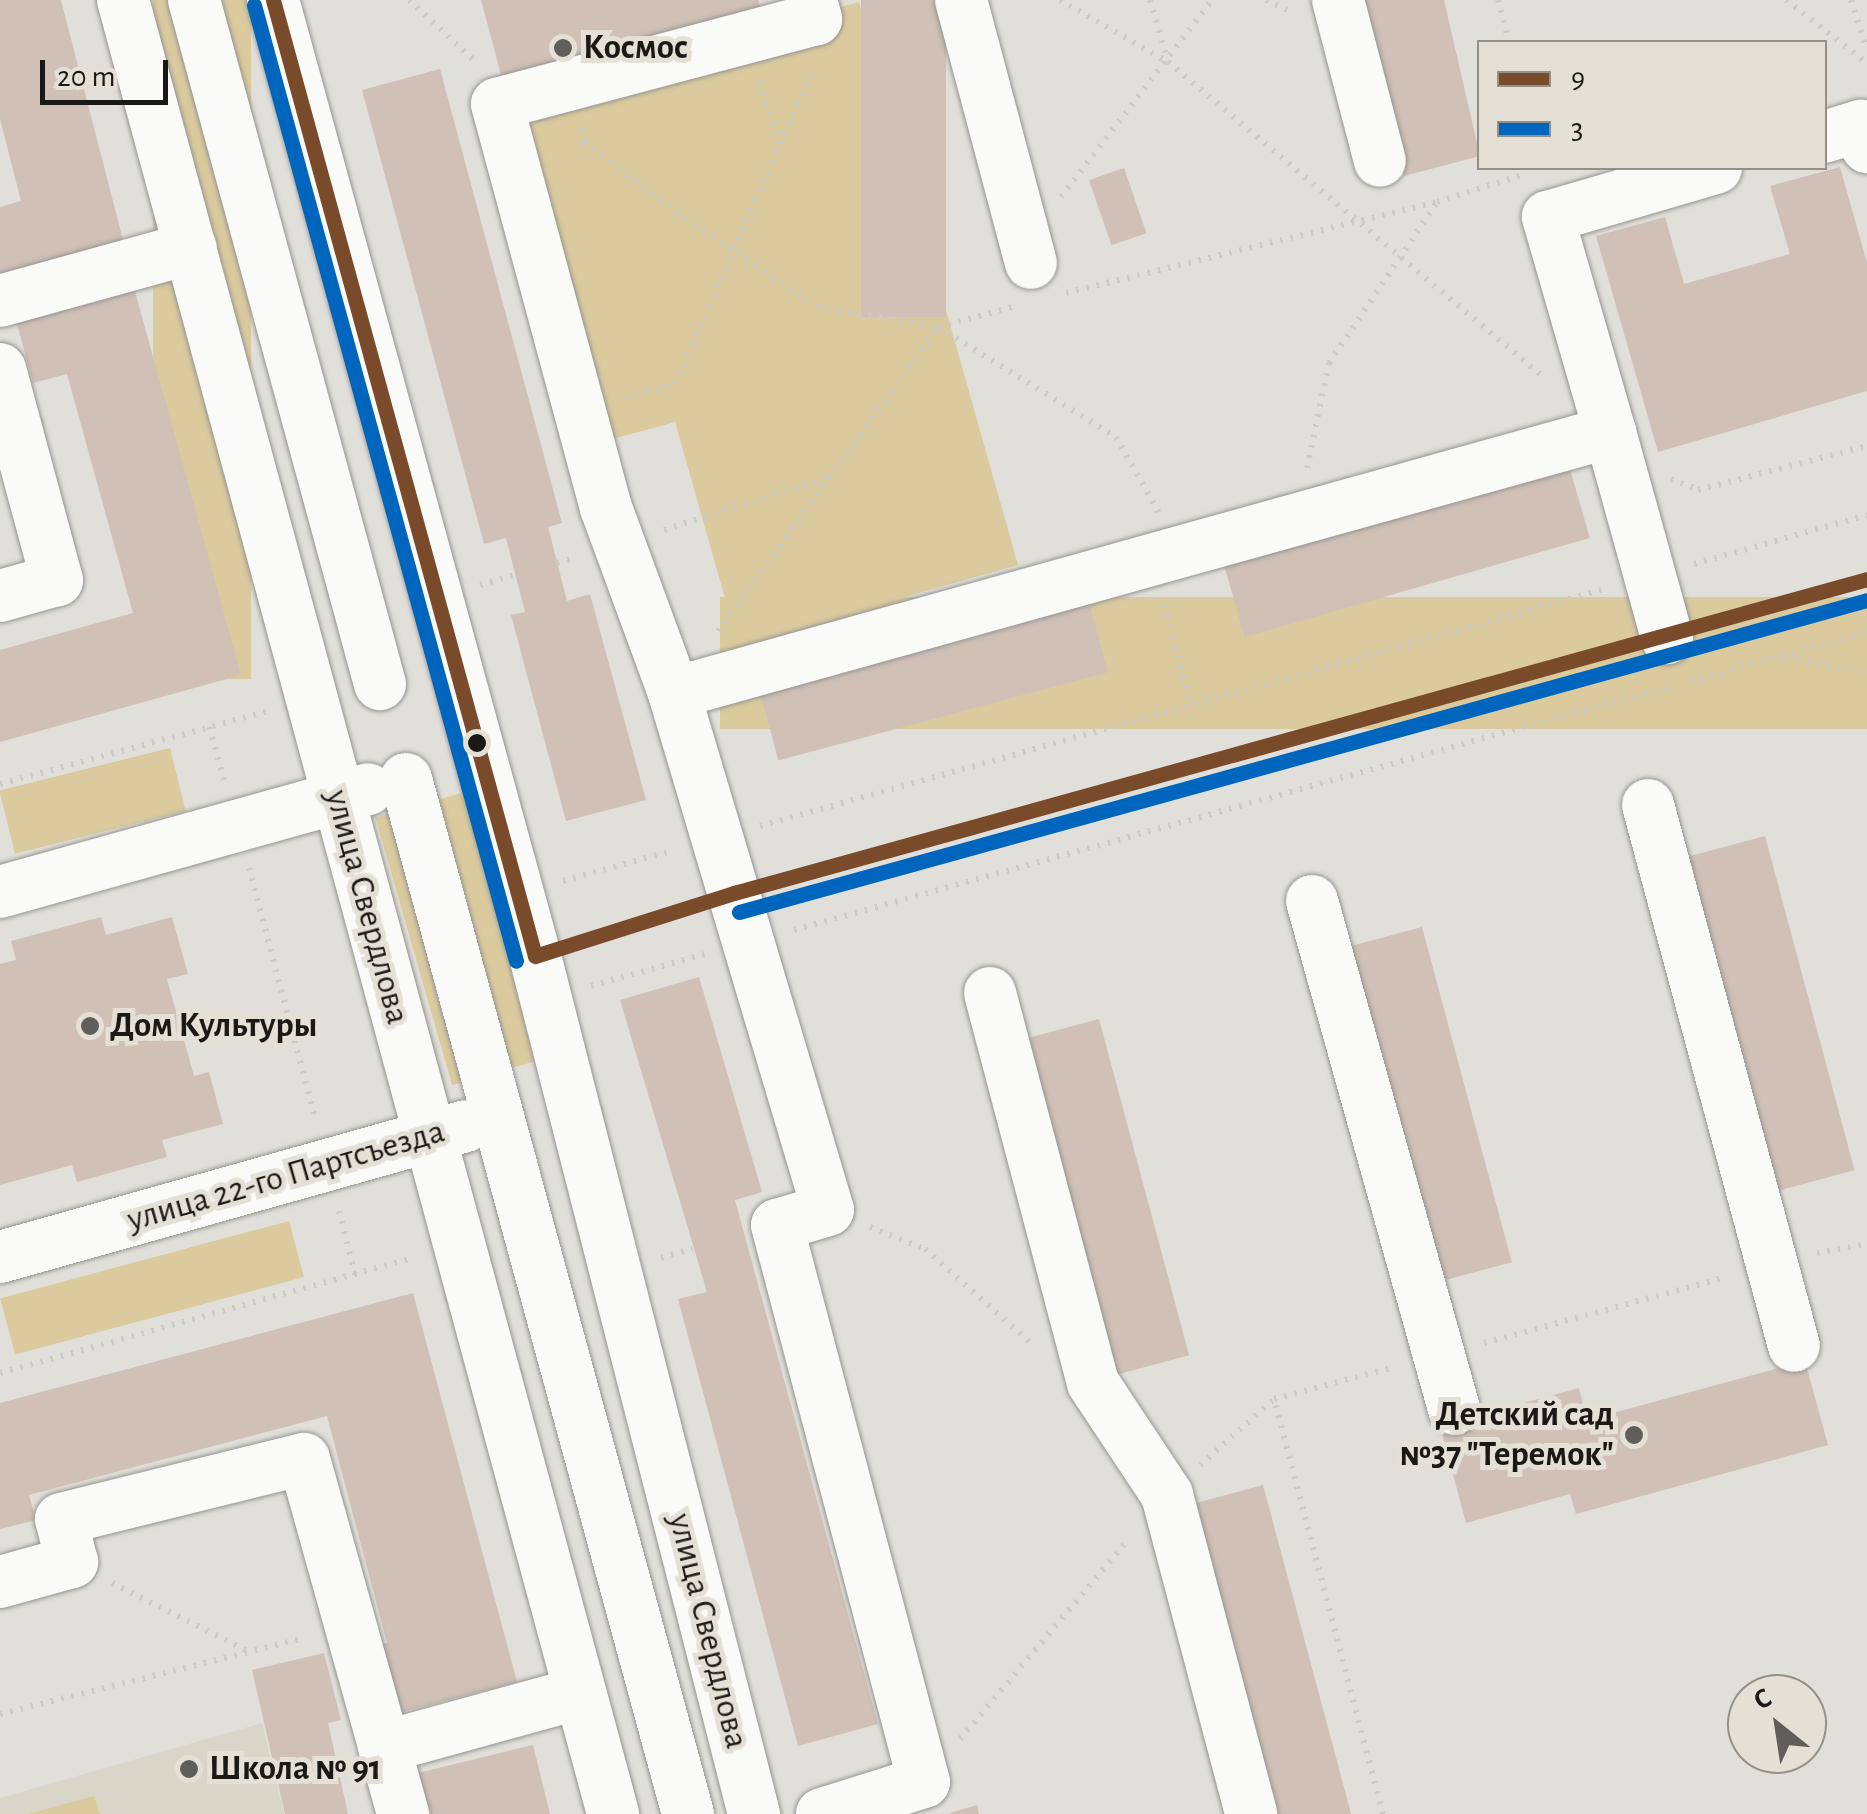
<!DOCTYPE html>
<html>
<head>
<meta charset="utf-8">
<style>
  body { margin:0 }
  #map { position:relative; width:1867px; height:1814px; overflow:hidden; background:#e0dfda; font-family:"Alegreya Sans",sans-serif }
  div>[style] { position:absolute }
  .built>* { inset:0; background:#d9d5c9 }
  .green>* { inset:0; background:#daca9e; transform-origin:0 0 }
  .building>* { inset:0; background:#d0c0b6; transform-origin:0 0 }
  .path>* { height:6px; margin-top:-3px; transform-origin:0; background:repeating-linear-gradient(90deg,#cbcbc9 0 2.5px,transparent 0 10.5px) }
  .roads { filter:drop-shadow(0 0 2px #969591) drop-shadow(0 0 2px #969591) }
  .minor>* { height:52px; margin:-26px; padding:0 26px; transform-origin:26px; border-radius:26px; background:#fafaf9 }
  .bus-1>* { height:15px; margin:-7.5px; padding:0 7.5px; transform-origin:7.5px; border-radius:7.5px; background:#7a4b2a }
  .bus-2>* { height:15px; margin:-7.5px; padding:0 7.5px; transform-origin:7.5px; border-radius:7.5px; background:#0065bd }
  .dots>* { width:28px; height:28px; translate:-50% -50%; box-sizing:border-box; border:5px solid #e4e0d6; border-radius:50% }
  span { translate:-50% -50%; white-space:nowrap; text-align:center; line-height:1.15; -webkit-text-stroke:10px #e4e0d6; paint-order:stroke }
  .poi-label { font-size:35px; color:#1b1916; font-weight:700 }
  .left { translate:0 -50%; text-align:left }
  .right { translate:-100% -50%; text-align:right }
  .street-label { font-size:35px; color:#1b1916 }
  .legend { position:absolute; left:1477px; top:40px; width:350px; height:130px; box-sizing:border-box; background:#e4e0d6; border:2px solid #949089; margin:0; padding:12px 18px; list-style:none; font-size:30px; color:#1b1916 }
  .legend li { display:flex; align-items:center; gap:20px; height:50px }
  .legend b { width:50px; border:2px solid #949089 }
  .north { position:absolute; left:1727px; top:1674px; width:100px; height:100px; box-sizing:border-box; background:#e4e0d6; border:2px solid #949089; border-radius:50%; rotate:330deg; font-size:28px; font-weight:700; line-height:40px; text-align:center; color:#1b1916 }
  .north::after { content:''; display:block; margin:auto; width:35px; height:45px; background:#605e5b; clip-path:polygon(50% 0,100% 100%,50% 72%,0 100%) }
  .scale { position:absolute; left:40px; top:60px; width:128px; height:45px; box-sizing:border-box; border:5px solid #1b1916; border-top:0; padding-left:12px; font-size:30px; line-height:35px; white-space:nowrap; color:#1b1916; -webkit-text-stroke:8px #e4e0d6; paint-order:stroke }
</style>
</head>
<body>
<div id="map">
  <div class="built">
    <div style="clip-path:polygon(262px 1723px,284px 1814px,0 1814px,0 1798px)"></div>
  </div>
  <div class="green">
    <div style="left:153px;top:0;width:98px;height:679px"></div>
    <div style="clip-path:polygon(859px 2px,1018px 565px,738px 644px,675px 422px,594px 444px,498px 104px)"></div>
    <div style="left:1867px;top:597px;width:132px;height:1147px;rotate:90deg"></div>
    <div style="left:170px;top:748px;width:65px;height:176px;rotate:76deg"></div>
    <div style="left:462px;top:793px;width:278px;height:90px;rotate:74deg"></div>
    <div style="left:289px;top:1221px;width:58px;height:299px;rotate:75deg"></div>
    <div style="clip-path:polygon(94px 1796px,100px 1814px,29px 1814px)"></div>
  </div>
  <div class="building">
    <div style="clip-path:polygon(0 0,61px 0,123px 240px,0 274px,0 207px,21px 201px,0 119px)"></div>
    <div style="clip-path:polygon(481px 0,758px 0,762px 13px,503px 82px)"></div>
    <div style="left:861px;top:0;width:85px;height:317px"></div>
    <div style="clip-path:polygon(1358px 0,1444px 0,1480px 156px,1404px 176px)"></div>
    <div style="clip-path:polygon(440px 69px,562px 523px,548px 527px,567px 601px,590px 594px,646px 800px,566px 821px,511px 615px,525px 612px,506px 538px,484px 544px,362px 90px)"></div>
    <div style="clip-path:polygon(1840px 167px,1867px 263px,1867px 391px,1658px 452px,1596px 236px,1665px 217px,1684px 284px,1790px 254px,1770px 186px)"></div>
    <div style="left:1124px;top:168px;width:69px;height:37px;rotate:71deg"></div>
    <div style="clip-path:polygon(134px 288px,241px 675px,0 742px,0 650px,133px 613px,67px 374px,33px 383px,16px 320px)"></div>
    <div style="left:1568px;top:462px;width:79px;height:359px;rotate:74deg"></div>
    <div style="left:1087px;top:595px;width:80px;height:341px;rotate:75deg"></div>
    <div style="left:1765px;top:836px;width:346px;height:85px;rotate:75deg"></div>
    <div style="clip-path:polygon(101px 917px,106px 935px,172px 917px,188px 974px,167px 979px,194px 1076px,209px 1072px,223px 1124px,162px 1140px,167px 1157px,77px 1182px,72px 1165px,0 1185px,0 964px,16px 960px,11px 941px)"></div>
    <div style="left:1422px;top:927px;width:347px;height:85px;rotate:75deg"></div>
    <div style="clip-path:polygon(699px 977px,762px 1192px,735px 1200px,878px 1724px,798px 1746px,678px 1299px,707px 1292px,620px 1000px)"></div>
    <div style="left:1099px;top:1019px;width:348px;height:85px;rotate:75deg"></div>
    <div style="clip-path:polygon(413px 1293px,517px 1682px,390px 1715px,372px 1646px,387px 1643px,327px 1416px,29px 1495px,36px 1520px,0 1529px,0 1403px)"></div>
    <div style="clip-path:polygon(1805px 1361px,1828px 1445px,1576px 1514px,1570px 1494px,1466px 1523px,1440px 1426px,1579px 1388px,1587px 1420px)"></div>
    <div style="left:1263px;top:1485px;width:341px;height:83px;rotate:75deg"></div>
    <div style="clip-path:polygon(324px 1653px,341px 1720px,328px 1723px,348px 1814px,285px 1814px,252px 1670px)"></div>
    <div style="clip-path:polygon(533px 1745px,550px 1814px,424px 1814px,414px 1774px)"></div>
    <div style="clip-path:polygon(977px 1805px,979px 1814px,950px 1814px,950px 1813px)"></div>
  </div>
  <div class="path">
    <div style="left:409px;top:0;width:93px;rotate:42.8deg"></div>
    <div style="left:1060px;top:0;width:125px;rotate:29.9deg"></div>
    <div style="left:1168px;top:62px;width:488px;rotate:40deg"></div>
    <div style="left:1150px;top:0;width:64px;rotate:73.6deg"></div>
    <div style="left:1266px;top:0;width:29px;rotate:25deg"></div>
    <div style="left:1498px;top:0;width:43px;rotate:75.3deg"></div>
    <div style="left:1786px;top:0;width:103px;rotate:37.9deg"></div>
    <div style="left:1851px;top:0;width:52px;rotate:72.3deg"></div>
    <div style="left:760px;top:82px;width:63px;rotate:73.3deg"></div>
    <div style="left:580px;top:129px;width:14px;rotate:73deg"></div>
    <div style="left:584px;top:142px;width:126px;rotate:37deg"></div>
    <div style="left:685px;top:218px;width:159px;rotate:34deg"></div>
    <div style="left:817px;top:307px;width:123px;rotate:9.4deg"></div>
    <div style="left:938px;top:327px;width:209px;rotate:31.7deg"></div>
    <div style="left:1116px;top:437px;width:87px;rotate:60.5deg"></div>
    <div style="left:1061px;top:197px;width:248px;rotate:-52.5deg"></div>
    <div style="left:1066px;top:293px;width:382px;rotate:-13.8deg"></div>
    <div style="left:625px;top:399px;width:52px;rotate:-16.7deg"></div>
    <div style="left:675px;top:384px;width:345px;rotate:-66.4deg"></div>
    <div style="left:1307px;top:468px;width:107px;rotate:-78.2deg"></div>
    <div style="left:1329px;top:363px;width:194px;rotate:-56.1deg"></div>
    <div style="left:1437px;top:202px;width:87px;rotate:-17.4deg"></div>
    <div style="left:1671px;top:479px;width:29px;rotate:22deg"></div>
    <div style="left:1698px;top:490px;width:175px;rotate:-14.6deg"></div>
    <div style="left:664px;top:530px;width:172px;rotate:-17.9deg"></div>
    <div style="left:557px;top:563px;width:19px;rotate:-16deg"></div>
    <div style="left:1694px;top:564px;width:180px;rotate:-15.8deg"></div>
    <div style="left:480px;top:585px;width:37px;rotate:-16deg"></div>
    <div style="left:1163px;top:605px;width:104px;rotate:74.4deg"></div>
    <div style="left:718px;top:631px;width:375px;rotate:-54.1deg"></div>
    <div style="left:938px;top:327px;width:78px;rotate:-14.9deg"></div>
    <div style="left:1786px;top:656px;width:83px;rotate:13.2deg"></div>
    <div style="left:1690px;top:681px;width:184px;rotate:-15.5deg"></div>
    <div style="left:209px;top:727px;width:58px;rotate:74.1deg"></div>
    <div style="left:0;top:784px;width:279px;rotate:-15.2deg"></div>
    <div style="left:760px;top:826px;width:878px;rotate:-15.67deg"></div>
    <div style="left:249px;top:868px;width:262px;rotate:75.2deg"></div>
    <div style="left:563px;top:881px;width:112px;rotate:-15.5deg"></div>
    <div style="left:794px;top:930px;width:907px;rotate:-15.54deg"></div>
    <div style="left:591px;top:986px;width:118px;rotate:-15.7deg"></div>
    <div style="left:339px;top:1211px;width:65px;rotate:75.7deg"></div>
    <div style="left:870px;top:1227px;width:59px;rotate:21.8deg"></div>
    <div style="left:925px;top:1249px;width:143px;rotate:41.6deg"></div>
    <div style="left:1817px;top:1253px;width:51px;rotate:-10.2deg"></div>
    <div style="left:661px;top:1258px;width:33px;rotate:-16deg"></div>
    <div style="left:1484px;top:1343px;width:252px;rotate:-15.2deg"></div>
    <div style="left:0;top:1373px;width:429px;rotate:-15.6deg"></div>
    <div style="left:1200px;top:1465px;width:99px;rotate:-41.7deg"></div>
    <div style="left:112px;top:1583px;width:152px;rotate:26.6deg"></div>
    <div style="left:0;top:1714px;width:313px;rotate:-14deg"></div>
    <div style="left:960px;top:1739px;width:262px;rotate:-49.8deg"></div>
    <div style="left:1383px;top:1814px;width:429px;rotate:-104.7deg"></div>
    <div style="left:1274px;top:1399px;width:124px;rotate:-14.9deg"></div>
  </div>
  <div class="roads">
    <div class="minor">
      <div style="left:123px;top:0;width:1879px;rotate:74.88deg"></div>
      <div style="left:194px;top:0;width:709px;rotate:74.79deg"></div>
      <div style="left:273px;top:0;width:991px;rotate:74.67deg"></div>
      <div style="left:535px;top:956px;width:886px;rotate:75.68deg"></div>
      <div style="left:811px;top:0;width:20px;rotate:75deg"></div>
      <div style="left:816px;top:19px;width:330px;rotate:165.1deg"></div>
      <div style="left:497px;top:104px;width:418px;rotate:74.9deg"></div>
      <div style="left:606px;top:508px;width:197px;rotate:69.8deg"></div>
      <div style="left:674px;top:693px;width:539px;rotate:73.41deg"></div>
      <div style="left:828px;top:1210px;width:53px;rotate:163.6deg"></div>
      <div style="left:777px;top:1225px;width:576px;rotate:75.22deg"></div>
      <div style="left:924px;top:1782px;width:107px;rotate:162.6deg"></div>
      <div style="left:961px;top:0;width:272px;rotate:75.1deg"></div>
      <div style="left:1338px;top:0;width:166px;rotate:75.4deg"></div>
      <div style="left:1824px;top:137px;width:39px;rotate:-17deg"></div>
      <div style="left:1861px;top:126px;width:22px;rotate:74deg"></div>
      <div style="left:0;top:301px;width:198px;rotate:-15.5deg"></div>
      <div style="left:0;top:369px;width:219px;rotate:74.9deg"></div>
      <div style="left:57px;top:580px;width:59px;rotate:164.3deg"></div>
      <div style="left:1610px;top:432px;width:224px;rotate:-106.1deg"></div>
      <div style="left:1548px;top:217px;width:175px;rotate:-16.3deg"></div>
      <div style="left:674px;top:693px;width:972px;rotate:-15.58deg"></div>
      <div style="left:1610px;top:432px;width:214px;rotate:74.5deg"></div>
      <div style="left:406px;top:779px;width:1073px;rotate:74.76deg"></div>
      <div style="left:1648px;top:805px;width:560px;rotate:74.9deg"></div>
      <div style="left:0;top:892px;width:382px;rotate:-15.6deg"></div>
      <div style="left:1312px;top:901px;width:527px;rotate:74.38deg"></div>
      <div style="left:990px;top:993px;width:403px;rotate:75.2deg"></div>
      <div style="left:1093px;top:1383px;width:134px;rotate:56.5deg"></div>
      <div style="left:1167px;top:1495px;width:330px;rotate:75.2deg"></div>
      <div style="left:0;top:1257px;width:483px;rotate:-15.7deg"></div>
      <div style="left:0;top:1582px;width:75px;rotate:-15.5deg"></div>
      <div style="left:72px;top:1562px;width:44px;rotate:-104.3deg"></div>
      <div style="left:61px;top:1519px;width:250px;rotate:-13.9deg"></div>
      <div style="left:304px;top:1459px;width:369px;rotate:74.4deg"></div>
      <div style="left:384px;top:1747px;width:203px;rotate:-15.4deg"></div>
    </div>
  </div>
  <div class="bus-1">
    <div style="left:273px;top:0;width:991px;rotate:74.67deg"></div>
    <div style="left:535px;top:956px;width:209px;rotate:-17.6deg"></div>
    <div style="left:734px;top:893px;width:1176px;rotate:-15.49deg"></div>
  </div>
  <div class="bus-2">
    <div style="left:254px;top:5px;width:991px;rotate:74.67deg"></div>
    <div style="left:739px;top:912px;width:1170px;rotate:-15.46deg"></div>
  </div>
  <div class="dots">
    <div style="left:563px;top:48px;background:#605e5b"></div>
    <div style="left:477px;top:743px;background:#1b1916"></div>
    <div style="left:90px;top:1026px;background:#605e5b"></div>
    <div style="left:1634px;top:1435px;background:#605e5b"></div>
    <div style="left:189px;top:1769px;background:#605e5b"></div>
  </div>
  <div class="poi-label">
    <span class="left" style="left:583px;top:48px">Космос</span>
    <span class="left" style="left:110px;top:1026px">Дом Культуры</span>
    <span class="right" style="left:1614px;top:1435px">Детский сад<br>№37 "Теремок"</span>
    <span class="left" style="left:209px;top:1769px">Школа № 91</span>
  </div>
  <div class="street-label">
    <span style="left:367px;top:907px;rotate:75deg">улица Свердлова</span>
    <span style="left:286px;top:1176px;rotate:-16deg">улица 22-го Партсъезда</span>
    <span style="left:708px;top:1631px;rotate:76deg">улица Свердлова</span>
  </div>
  <ul class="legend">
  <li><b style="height:12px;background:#7a4b2a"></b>9</li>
  <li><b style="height:12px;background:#0065bd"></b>3</li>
  </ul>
  <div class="north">С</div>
  <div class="scale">20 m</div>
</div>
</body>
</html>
